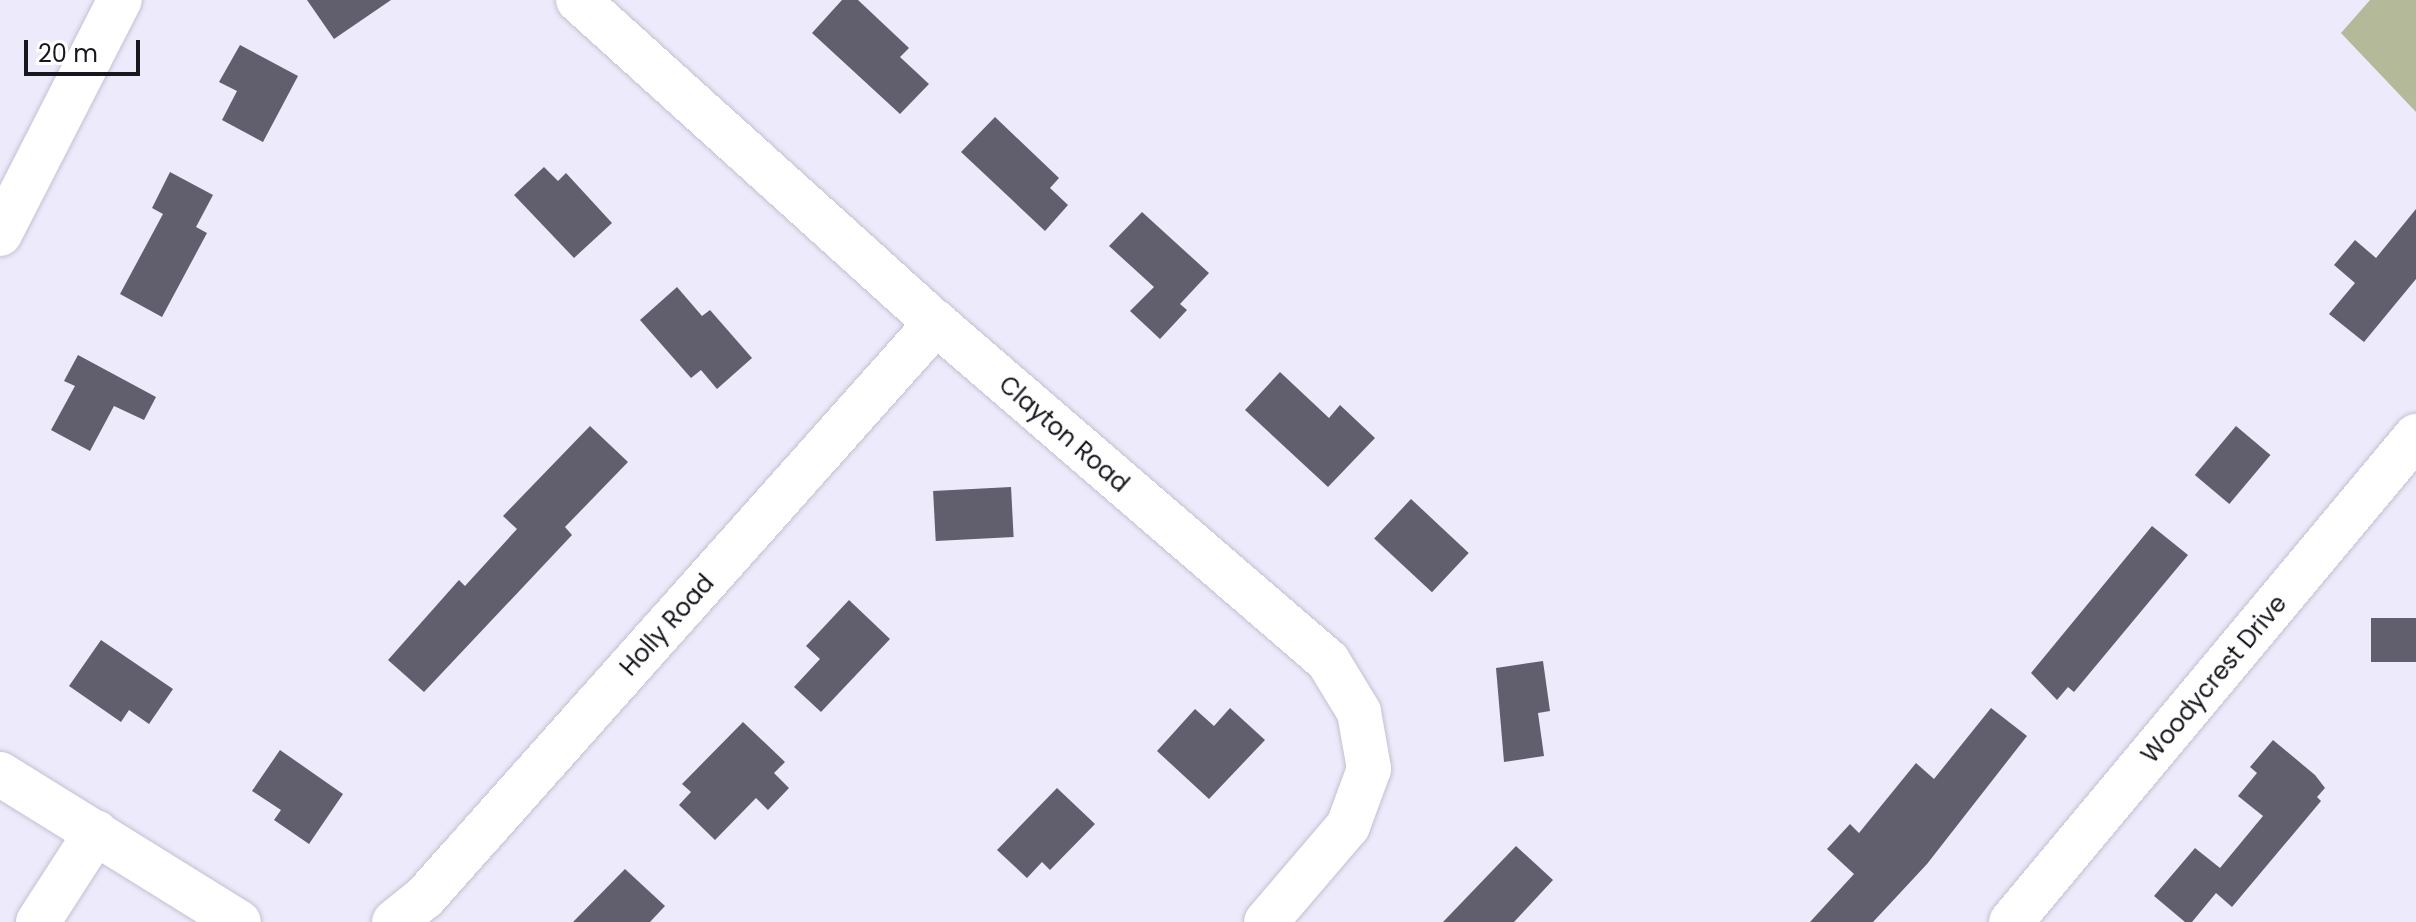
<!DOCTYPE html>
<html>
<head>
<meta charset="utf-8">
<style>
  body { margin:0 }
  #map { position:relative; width:2416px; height:922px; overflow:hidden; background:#edeafb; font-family:Poppins,sans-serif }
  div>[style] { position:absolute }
  .forest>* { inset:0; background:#b4b99a }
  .building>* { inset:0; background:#615e6d; transform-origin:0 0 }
  .roads { filter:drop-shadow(0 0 2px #c3c0d1) drop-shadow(0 0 2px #c3c0d1) }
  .minor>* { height:44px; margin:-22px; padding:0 22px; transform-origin:22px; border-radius:22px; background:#fff }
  span { translate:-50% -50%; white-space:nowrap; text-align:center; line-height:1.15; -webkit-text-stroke:8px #fff; paint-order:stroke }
  .street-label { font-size:24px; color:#18171d }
  .scale { position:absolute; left:24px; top:40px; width:116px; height:36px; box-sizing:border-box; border:4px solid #18171d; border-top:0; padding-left:10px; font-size:24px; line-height:28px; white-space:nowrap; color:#18171d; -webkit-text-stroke:6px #fff; paint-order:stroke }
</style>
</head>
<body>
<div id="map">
  <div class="forest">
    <div style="clip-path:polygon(2370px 0,2416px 0,2416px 112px,2341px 33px)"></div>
  </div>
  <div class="building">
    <div style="clip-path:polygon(307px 0,391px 0,334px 39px)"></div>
    <div style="clip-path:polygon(842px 0,858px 0,909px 48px,900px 57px,929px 84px,900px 114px,812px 33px)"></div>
    <div style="clip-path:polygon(240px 45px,298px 76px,263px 142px,222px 120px,237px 91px,219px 82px)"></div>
    <div style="clip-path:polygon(995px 117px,1059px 178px,1050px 188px,1068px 205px,1045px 231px,961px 152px)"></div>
    <div style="clip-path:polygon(544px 167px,558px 181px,566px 173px,612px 223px,574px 258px,514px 195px)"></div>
    <div style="clip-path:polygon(170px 172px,213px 195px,196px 227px,207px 233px,162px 317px,120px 294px,163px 214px,152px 208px)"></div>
    <div style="clip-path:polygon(2416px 209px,2416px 279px,2364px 342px,2329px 314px,2355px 283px,2334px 265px,2355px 240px,2376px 258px)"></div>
    <div style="clip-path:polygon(1142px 212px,1209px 273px,1180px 304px,1187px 310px,1160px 339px,1130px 311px,1154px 287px,1109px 246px)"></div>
    <div style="clip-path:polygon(677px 287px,702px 316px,710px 310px,752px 358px,717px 389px,701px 370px,691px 378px,640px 320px)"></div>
    <div style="clip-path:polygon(78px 355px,156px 397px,144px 420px,114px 406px,90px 451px,51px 430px,75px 386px,64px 381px)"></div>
    <div style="clip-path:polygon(1280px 372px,1329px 418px,1340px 405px,1375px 438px,1328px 487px,1245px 410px)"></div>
    <div style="clip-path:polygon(590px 426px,628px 462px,565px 527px,572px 535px,424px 692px,388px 660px,459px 580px,465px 586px,517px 529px,503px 516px)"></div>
    <div style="left:2236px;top:426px;width:45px;height:64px;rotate:40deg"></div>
    <div style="left:1011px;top:487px;width:50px;height:78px;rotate:87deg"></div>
    <div style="left:1411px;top:499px;width:79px;height:54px;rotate:43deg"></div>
    <div style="clip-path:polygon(2152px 526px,2188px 555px,2074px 692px,2068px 687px,2057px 700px,2031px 673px)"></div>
    <div style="clip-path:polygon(849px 600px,890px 639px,821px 712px,794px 687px,820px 659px,806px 646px)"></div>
    <div style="left:2416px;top:618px;width:44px;height:45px;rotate:90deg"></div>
    <div style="clip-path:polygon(101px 640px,173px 689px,149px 724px,129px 710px,121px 722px,69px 686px)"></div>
    <div style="clip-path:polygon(1543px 661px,1550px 711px,1538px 713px,1544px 756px,1504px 762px,1496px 668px)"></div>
    <div style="clip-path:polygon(1230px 708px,1265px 740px,1209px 799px,1157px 751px,1195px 709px,1214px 726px)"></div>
    <div style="clip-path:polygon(1991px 708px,2027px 736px,1927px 864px,1873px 922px,1810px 922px,1854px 874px,1827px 849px,1850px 824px,1859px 833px,1916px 763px,1934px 779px)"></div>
    <div style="clip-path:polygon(743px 722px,785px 762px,774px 773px,789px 788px,768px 810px,756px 798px,715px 840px,679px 805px,691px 792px,682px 784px)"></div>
    <div style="clip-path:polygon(2273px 740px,2315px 775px,2325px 788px,2317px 797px,2321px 801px,2232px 907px,2216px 893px,2192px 922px,2185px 922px,2154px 896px,2195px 848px,2220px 868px,2263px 816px,2238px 796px,2257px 773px,2250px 767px)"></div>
    <div style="clip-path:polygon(280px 750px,343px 794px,309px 844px,274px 820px,281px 810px,252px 791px)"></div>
    <div style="clip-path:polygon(1057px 788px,1095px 824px,1050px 870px,1042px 862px,1027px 878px,997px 850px)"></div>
    <div style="clip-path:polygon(1516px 846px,1553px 880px,1514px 922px,1443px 922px)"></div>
    <div style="clip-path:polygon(625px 869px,665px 906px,650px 922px,573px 922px)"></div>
  </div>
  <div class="roads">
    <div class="minor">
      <div style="left:578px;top:0;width:482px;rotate:42.1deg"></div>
      <div style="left:936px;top:323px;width:518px;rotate:40.77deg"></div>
      <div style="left:1328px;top:661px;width:60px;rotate:58.7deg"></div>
      <div style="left:1359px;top:712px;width:58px;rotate:80deg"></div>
      <div style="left:1369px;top:769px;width:61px;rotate:110.2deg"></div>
      <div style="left:1348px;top:826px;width:126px;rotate:130.5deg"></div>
      <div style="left:0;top:234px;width:263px;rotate:-62.9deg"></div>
      <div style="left:0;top:774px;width:281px;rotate:31.8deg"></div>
      <div style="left:38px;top:922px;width:107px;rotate:-57.2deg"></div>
      <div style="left:394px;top:922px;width:40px;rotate:-39deg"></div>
      <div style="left:425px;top:897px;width:769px;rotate:-48.32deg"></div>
      <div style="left:2011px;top:922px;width:633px;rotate:-50.19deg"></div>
    </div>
  </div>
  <div class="street-label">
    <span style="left:1064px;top:434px;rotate:41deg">Clayton Road</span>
    <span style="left:667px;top:625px;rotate:-48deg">Holly Road</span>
    <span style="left:2214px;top:679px;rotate:-50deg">Woodycrest Drive</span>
  </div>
  <div class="scale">20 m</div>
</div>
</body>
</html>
